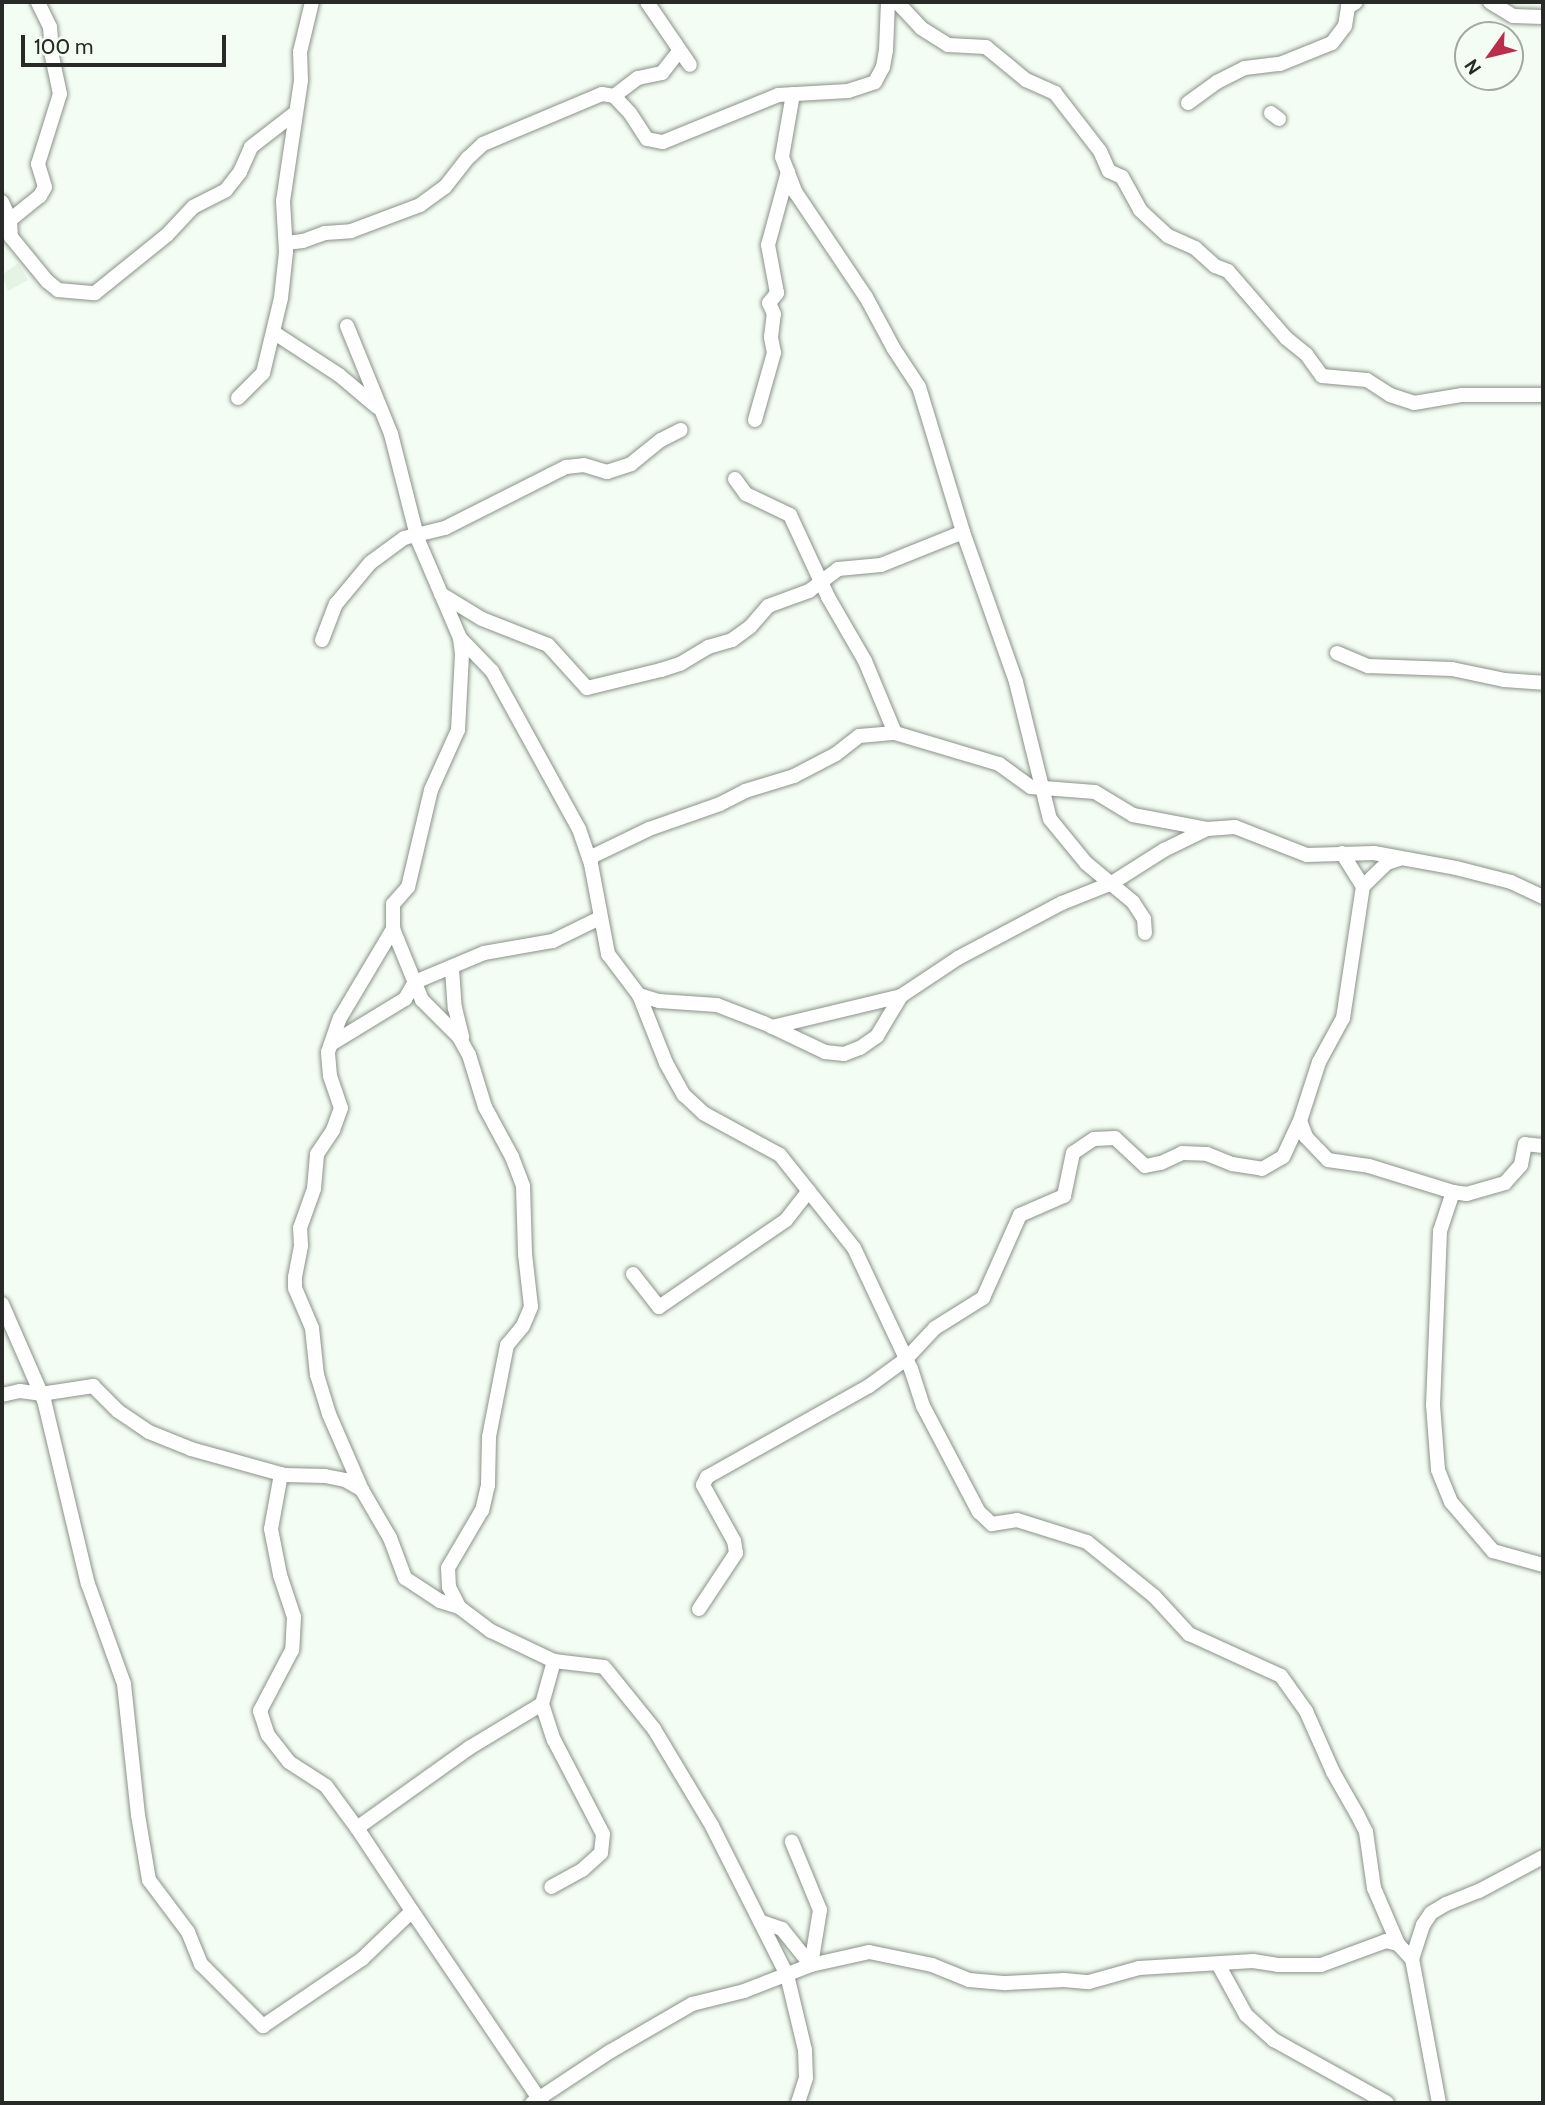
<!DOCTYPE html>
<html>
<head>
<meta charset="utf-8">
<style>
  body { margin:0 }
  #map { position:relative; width:1545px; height:2105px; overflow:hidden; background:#f4fdf3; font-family:Cabin,sans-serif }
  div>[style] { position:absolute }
  .built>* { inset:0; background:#e5f3e4 }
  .roads { filter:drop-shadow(0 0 2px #8a9289) drop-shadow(0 0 2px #8a9289) }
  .minor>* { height:14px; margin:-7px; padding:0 7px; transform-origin:7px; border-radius:7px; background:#fff }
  span { translate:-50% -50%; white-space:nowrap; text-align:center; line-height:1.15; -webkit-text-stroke:7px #f4fdf3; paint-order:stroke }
  .frame { position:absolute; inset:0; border:4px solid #272a27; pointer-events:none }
  .north { position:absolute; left:1454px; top:21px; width:70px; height:70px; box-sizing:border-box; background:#f4fdf3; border:2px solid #a2a9a1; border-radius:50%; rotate:236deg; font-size:19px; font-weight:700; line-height:28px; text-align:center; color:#272a27 }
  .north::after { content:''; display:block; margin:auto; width:24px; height:32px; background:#bc2c4b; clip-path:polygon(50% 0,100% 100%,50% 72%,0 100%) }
  .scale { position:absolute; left:21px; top:35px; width:205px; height:32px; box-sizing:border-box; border:4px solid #272a27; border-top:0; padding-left:9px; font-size:21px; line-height:24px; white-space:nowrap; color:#272a27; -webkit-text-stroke:5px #f4fdf3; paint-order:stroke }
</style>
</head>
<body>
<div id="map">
  <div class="built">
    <div style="clip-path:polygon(18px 263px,28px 280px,8px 291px,2px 275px)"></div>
  </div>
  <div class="roads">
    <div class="minor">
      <div style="left:647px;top:2px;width:76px;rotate:55.7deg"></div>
      <div style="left:897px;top:2px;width:35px;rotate:47deg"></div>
      <div style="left:921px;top:28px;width:32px;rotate:32deg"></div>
      <div style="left:948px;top:45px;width:38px;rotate:3deg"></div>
      <div style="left:986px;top:47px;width:52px;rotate:39.5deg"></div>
      <div style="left:1026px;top:80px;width:32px;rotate:24deg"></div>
      <div style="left:1055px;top:93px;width:73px;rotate:52.2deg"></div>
      <div style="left:1100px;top:151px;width:22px;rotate:66deg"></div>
      <div style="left:1109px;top:171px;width:14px;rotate:25deg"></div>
      <div style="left:1122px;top:177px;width:38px;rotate:61deg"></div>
      <div style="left:1140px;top:210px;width:38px;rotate:43deg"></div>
      <div style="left:1168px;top:236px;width:30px;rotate:24deg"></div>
      <div style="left:1195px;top:248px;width:27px;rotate:42deg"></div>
      <div style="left:1215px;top:266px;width:14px;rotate:21deg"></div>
      <div style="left:1228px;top:271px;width:89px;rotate:49.1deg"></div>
      <div style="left:1286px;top:338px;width:26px;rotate:39deg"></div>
      <div style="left:1306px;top:354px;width:27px;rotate:54deg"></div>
      <div style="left:1322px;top:376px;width:45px;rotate:5.1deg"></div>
      <div style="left:1367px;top:380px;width:27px;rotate:33deg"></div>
      <div style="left:1390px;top:395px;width:25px;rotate:18deg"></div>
      <div style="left:1414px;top:403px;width:49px;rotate:-9.5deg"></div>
      <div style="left:1462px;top:395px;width:81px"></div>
      <div style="left:1490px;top:2px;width:27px;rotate:31deg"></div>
      <div style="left:1513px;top:16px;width:30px;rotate:2deg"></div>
      <div style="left:793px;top:94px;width:64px;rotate:99.9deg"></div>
      <div style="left:782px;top:157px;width:39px;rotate:69deg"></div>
      <div style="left:796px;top:193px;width:125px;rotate:56.1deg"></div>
      <div style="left:866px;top:297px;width:59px;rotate:61.7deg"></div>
      <div style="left:894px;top:349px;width:45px;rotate:56.7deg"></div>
      <div style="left:919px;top:387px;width:152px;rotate:73.1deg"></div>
      <div style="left:614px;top:96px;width:30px;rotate:-37deg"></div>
      <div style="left:638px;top:78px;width:25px;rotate:-12deg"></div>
      <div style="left:662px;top:73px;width:28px;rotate:-52deg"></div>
      <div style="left:1188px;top:103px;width:36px;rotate:-36deg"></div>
      <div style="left:1217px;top:82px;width:31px;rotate:-27deg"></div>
      <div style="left:1245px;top:68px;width:35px;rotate:-7deg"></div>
      <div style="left:1280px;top:64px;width:56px;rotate:-22deg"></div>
      <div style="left:1332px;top:43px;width:21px;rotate:-53deg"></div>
      <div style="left:1345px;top:26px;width:19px;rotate:-81deg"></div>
      <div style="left:1348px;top:7px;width:9px;rotate:-32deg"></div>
      <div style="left:1271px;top:113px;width:10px;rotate:37deg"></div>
      <div style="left:2px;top:202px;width:20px;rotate:66deg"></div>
      <div style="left:10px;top:220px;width:17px;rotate:87deg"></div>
      <div style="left:11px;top:237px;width:57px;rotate:50.7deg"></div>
      <div style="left:47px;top:281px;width:14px;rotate:39deg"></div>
      <div style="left:58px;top:290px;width:37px;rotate:5deg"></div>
      <div style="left:95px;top:293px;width:92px;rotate:-38.9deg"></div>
      <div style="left:167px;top:235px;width:38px;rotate:-47deg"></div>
      <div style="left:193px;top:207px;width:37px;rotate:-27deg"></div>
      <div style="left:226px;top:190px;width:23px;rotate:-52deg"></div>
      <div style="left:240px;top:172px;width:27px;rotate:-66deg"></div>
      <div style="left:251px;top:147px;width:56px;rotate:-37.7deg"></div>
      <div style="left:10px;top:220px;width:38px;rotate:-39deg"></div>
      <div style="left:40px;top:196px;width:10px;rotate:-61deg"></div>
      <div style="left:45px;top:187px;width:24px;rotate:-107deg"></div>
      <div style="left:38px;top:164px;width:73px;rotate:-72.6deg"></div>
      <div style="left:60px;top:94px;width:40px;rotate:-102deg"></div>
      <div style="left:52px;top:55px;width:28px;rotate:-94deg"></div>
      <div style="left:50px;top:27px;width:28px;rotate:-116deg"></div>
      <div style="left:286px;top:243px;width:17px;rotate:-7deg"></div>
      <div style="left:303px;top:241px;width:23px;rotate:-20deg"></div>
      <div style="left:325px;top:233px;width:26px;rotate:-4deg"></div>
      <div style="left:351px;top:231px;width:74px;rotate:-20.6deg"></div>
      <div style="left:420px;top:205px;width:31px;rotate:-36deg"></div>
      <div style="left:445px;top:187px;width:37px;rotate:-52deg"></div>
      <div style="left:468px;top:158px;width:21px;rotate:-43deg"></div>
      <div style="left:483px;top:144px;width:129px;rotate:-22.8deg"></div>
      <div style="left:602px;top:94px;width:12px;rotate:9deg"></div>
      <div style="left:614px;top:96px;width:23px;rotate:47deg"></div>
      <div style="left:630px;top:113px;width:31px;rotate:57deg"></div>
      <div style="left:647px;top:139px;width:16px;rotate:11deg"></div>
      <div style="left:663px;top:142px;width:124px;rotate:-22.2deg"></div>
      <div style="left:778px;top:95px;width:70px;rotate:-3.3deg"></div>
      <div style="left:848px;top:91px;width:28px;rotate:-18deg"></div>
      <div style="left:875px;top:82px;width:17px;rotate:-62deg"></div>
      <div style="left:883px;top:67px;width:17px;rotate:-80deg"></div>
      <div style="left:886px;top:50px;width:48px;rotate:-87.6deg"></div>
      <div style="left:347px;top:326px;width:117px;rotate:67.8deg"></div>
      <div style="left:391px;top:434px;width:109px;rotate:75.7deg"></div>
      <div style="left:418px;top:540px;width:107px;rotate:66.8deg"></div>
      <div style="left:460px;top:638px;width:16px;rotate:83deg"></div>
      <div style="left:462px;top:654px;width:76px;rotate:93deg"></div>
      <div style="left:458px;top:730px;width:66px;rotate:114.2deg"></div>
      <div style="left:431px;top:790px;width:100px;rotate:103.3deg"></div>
      <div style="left:408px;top:887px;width:23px;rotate:131deg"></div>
      <div style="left:393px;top:904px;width:25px;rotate:90deg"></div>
      <div style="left:393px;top:929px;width:77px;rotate:67.8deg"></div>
      <div style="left:422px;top:1000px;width:52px;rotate:45deg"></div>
      <div style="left:459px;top:1037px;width:21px;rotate:61deg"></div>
      <div style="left:469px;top:1055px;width:54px;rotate:72.9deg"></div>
      <div style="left:485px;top:1107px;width:57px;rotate:61.6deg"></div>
      <div style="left:512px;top:1157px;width:31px;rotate:69deg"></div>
      <div style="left:523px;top:1186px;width:68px;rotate:88.3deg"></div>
      <div style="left:525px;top:1254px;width:53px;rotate:83.5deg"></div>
      <div style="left:531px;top:1307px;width:21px;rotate:113deg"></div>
      <div style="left:523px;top:1326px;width:25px;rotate:130deg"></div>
      <div style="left:507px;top:1345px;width:94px;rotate:101.1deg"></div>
      <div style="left:489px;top:1437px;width:48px;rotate:91.2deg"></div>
      <div style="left:488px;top:1485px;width:26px;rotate:103deg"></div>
      <div style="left:482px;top:1510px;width:67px;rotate:120.4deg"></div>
      <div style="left:448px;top:1568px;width:19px;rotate:87deg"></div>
      <div style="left:449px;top:1587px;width:22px;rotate:63deg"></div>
      <div style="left:459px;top:1607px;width:40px;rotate:37deg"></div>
      <div style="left:491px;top:1631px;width:70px;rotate:25.5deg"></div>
      <div style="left:554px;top:1661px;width:50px;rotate:6.8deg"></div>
      <div style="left:604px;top:1667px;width:80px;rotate:51.1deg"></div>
      <div style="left:654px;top:1729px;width:113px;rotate:59.1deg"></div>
      <div style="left:712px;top:1826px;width:167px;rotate:63.3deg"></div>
      <div style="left:787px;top:1975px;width:77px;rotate:76.5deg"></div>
      <div style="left:805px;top:2050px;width:28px;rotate:88deg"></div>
      <div style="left:806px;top:2078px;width:26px;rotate:108deg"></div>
      <div style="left:273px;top:332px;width:79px;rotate:33.1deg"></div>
      <div style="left:339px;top:375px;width:50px;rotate:40.1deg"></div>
      <div style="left:238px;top:398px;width:35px;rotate:-45deg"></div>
      <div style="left:263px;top:373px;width:77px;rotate:-76.5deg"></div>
      <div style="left:281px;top:298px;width:46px;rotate:-83.8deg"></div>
      <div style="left:286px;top:252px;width:51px;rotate:-93.4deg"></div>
      <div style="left:283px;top:201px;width:122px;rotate:-81.5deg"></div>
      <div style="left:301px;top:80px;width:28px;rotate:-92deg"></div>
      <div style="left:300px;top:52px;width:51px;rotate:-76.5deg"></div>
      <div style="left:755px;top:420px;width:70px;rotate:-74.2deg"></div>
      <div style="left:774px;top:353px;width:16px;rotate:-101deg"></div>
      <div style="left:771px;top:337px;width:23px;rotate:-83deg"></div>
      <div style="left:774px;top:314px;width:12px;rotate:-114deg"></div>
      <div style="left:769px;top:303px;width:13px;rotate:-51deg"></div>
      <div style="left:777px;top:293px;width:49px;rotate:-100.6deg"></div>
      <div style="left:768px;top:245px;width:76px;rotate:-74.7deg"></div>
      <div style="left:735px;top:479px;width:19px;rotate:54deg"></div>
      <div style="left:746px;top:494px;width:49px;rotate:25.5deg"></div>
      <div style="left:790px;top:515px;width:90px;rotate:65.1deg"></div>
      <div style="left:828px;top:597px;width:74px;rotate:60deg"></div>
      <div style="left:865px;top:661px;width:78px;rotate:67.4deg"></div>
      <div style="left:441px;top:594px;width:48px;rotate:31.4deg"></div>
      <div style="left:482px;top:619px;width:71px;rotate:21.5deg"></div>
      <div style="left:548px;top:645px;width:58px;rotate:47.8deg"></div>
      <div style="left:587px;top:688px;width:76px;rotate:-13.7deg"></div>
      <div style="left:661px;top:670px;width:20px;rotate:-18deg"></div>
      <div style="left:680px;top:664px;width:33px;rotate:-31deg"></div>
      <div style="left:708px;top:647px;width:25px;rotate:-16deg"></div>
      <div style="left:732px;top:640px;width:22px;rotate:-36deg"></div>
      <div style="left:750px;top:627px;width:28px;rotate:-49deg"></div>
      <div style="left:768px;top:606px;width:44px;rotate:-20.1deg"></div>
      <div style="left:809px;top:591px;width:36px;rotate:-37deg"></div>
      <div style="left:838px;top:569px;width:43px;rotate:-5.3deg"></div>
      <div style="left:881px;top:565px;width:88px;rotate:-21.9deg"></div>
      <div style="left:963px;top:532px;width:159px;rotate:70.5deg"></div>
      <div style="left:1016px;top:682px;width:141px;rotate:76.1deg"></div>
      <div style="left:1050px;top:819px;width:57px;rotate:50.7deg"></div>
      <div style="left:1086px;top:863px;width:61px;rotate:39.7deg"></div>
      <div style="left:1133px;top:902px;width:20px;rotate:57deg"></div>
      <div style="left:1144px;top:919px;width:14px;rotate:86deg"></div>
      <div style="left:460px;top:638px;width:46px;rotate:45.9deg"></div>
      <div style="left:492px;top:671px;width:180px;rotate:61.2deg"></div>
      <div style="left:579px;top:829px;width:37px;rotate:71deg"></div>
      <div style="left:591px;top:864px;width:92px;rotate:79.3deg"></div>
      <div style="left:608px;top:954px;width:51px;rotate:52.9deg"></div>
      <div style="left:639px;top:995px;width:73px;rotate:68.3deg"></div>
      <div style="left:666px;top:1063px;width:37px;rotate:61deg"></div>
      <div style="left:684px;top:1095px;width:26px;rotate:43deg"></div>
      <div style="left:703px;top:1113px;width:88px;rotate:28.6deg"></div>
      <div style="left:780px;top:1155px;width:119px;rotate:51.5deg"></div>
      <div style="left:854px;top:1248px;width:134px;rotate:64.8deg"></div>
      <div style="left:911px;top:1369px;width:39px;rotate:72deg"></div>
      <div style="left:923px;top:1406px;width:120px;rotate:62.2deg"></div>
      <div style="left:979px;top:1512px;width:18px;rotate:43deg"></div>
      <div style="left:992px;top:1524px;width:25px;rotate:-9deg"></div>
      <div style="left:1017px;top:1520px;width:73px;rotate:17.4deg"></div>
      <div style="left:1087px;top:1542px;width:86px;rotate:38.9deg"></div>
      <div style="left:1154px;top:1596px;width:52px;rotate:47.4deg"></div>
      <div style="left:1189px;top:1634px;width:101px;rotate:24.5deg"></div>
      <div style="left:1281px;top:1676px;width:43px;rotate:54.5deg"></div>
      <div style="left:1306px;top:1711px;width:67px;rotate:66.1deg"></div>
      <div style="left:1333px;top:1772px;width:48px;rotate:60.3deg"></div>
      <div style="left:1357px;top:1814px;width:20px;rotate:63deg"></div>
      <div style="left:1366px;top:1832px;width:57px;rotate:81.9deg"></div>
      <div style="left:1374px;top:1888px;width:61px;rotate:66.8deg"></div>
      <div style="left:1398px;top:1944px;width:21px;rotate:47deg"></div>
      <div style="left:322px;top:640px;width:39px;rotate:-69deg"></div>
      <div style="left:336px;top:604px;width:53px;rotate:-50.3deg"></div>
      <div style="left:370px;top:563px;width:42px;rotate:-36.3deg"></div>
      <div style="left:404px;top:538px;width:42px;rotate:-13.7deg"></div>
      <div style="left:445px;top:528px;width:136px;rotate:-26.8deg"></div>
      <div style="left:566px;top:467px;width:18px;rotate:-6deg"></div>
      <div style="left:584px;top:465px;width:24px;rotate:17deg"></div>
      <div style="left:607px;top:472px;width:25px;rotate:-18deg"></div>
      <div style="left:631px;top:464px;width:38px;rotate:-39deg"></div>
      <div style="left:661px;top:440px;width:22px;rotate:-27deg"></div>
      <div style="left:1337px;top:653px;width:34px;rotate:23deg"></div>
      <div style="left:1368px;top:666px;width:84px;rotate:2deg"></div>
      <div style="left:1452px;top:669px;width:53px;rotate:11.9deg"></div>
      <div style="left:1504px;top:680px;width:39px;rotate:4deg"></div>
      <div style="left:1342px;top:853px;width:39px;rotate:58deg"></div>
      <div style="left:589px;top:858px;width:67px;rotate:-25.8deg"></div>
      <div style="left:649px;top:829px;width:75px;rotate:-19.4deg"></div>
      <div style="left:720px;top:804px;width:28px;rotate:-27deg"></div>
      <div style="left:745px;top:791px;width:51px;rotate:-17deg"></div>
      <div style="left:794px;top:776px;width:47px;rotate:-27.6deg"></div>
      <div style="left:836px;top:754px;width:29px;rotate:-38deg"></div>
      <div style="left:859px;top:736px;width:36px;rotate:-5deg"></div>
      <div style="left:895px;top:733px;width:109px;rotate:16.6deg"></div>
      <div style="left:999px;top:764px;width:39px;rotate:36deg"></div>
      <div style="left:1031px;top:787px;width:64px;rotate:4.5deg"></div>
      <div style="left:1095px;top:792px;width:44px;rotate:31.2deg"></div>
      <div style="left:1133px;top:815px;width:75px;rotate:10.7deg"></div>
      <div style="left:1399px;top:859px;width:13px;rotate:162deg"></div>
      <div style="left:1387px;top:863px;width:33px;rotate:136deg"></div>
      <div style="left:1363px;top:886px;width:134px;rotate:98.6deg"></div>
      <div style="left:1343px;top:1018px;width:50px;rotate:118.6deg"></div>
      <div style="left:1319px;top:1062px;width:62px;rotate:107.9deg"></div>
      <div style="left:1300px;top:1121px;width:17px;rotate:69deg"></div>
      <div style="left:1306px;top:1137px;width:32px;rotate:46deg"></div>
      <div style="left:1328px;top:1160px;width:41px;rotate:8.3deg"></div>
      <div style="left:1369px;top:1166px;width:88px;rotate:17.2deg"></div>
      <div style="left:452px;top:969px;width:39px;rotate:86deg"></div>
      <div style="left:455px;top:1008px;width:30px;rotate:76deg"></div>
      <div style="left:639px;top:995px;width:21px;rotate:17deg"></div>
      <div style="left:659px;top:1001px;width:58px;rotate:3.9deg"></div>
      <div style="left:717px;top:1005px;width:50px;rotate:21deg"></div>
      <div style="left:764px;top:1023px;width:68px;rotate:25.4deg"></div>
      <div style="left:825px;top:1052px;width:19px;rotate:6deg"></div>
      <div style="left:844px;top:1054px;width:17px;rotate:-21deg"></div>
      <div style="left:860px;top:1048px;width:21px;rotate:-35deg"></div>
      <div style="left:877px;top:1036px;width:47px;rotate:-59deg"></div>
      <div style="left:901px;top:996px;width:69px;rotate:-33.7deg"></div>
      <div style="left:958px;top:958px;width:118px;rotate:-27.9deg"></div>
      <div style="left:1062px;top:903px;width:54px;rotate:-21.8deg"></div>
      <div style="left:1112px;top:883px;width:62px;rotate:-32.4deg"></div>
      <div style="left:1164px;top:850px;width:48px;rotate:-26deg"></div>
      <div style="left:1207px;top:829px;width:28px;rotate:-4deg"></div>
      <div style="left:1235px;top:827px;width:77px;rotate:21.3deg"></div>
      <div style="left:1307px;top:855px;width:67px;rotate:-1.7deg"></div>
      <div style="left:1374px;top:853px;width:83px;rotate:10.4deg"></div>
      <div style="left:1456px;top:868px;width:57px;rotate:14.3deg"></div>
      <div style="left:1511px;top:882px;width:35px;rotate:25deg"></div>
      <div style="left:772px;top:1027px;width:133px;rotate:-13.5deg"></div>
      <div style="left:331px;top:1044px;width:87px;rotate:-31.3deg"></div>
      <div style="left:405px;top:999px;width:20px;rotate:-60deg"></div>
      <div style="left:415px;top:982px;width:75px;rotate:-22.8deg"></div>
      <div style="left:484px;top:953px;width:70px;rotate:-9.9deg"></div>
      <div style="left:553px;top:941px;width:52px;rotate:-26.1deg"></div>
      <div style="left:1543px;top:1146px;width:18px;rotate:-174deg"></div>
      <div style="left:1525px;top:1144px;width:21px;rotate:101deg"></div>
      <div style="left:1521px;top:1165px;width:24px;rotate:132deg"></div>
      <div style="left:1505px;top:1183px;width:40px;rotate:164deg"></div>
      <div style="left:1467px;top:1194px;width:14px;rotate:-172deg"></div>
      <div style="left:1453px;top:1192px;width:41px;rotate:108.4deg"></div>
      <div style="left:1440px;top:1231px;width:174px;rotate:92.3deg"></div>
      <div style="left:1433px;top:1405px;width:65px;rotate:85.6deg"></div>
      <div style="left:1438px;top:1470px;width:35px;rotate:68deg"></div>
      <div style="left:1451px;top:1502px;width:65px;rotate:49.4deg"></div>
      <div style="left:1493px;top:1551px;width:52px;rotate:15.6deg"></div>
      <div style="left:633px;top:1274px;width:42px;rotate:51.8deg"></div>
      <div style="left:659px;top:1307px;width:154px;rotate:-34.4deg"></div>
      <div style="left:786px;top:1220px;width:37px;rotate:-52deg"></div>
      <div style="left:2px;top:1304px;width:105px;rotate:66.4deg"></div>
      <div style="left:44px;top:1400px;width:189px;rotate:76.6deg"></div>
      <div style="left:88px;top:1584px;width:106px;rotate:70.2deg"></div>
      <div style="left:124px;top:1684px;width:132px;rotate:83.9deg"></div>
      <div style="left:138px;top:1815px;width:66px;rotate:80.4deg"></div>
      <div style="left:149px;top:1880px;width:65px;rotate:53.1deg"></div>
      <div style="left:188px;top:1932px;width:35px;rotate:68deg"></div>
      <div style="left:201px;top:1964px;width:88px;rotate:45deg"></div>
      <div style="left:263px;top:2026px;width:120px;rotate:-34.1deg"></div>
      <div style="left:362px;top:1959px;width:69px;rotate:-43.8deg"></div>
      <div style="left:412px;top:1911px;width:100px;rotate:-123.5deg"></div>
      <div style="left:357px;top:1828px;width:138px;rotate:-35.5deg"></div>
      <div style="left:469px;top:1748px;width:85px;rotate:-31.1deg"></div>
      <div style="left:542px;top:1704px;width:45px;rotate:-74.4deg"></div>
      <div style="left:2px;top:1395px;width:18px;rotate:-13deg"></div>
      <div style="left:20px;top:1391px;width:21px;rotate:8deg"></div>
      <div style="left:41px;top:1394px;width:53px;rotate:-8.7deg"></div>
      <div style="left:93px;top:1386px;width:35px;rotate:45deg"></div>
      <div style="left:118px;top:1411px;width:37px;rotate:34deg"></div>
      <div style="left:149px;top:1432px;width:45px;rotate:22deg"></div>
      <div style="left:191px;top:1449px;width:98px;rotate:15.5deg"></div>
      <div style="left:285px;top:1475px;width:40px;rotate:1.4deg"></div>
      <div style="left:325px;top:1476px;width:20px;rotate:11deg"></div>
      <div style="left:345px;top:1480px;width:20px;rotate:30deg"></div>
      <div style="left:362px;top:1490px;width:56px;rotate:59.7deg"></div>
      <div style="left:390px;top:1538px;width:43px;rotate:69.4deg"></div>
      <div style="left:405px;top:1578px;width:42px;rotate:33.3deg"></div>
      <div style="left:440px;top:1601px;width:20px;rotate:18deg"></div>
      <div style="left:281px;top:1474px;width:56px;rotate:100.3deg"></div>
      <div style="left:271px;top:1529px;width:47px;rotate:78.9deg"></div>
      <div style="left:280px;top:1575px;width:44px;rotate:71.6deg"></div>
      <div style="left:294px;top:1617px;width:33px;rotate:93deg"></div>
      <div style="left:292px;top:1650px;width:69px;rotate:117.7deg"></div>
      <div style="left:260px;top:1711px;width:25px;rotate:72deg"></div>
      <div style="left:268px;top:1735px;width:34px;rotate:52deg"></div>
      <div style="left:289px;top:1762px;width:44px;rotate:33deg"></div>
      <div style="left:326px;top:1786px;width:52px;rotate:53.6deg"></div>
      <div style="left:362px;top:1490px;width:83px;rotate:-113.5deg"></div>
      <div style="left:329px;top:1414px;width:41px;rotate:-107.1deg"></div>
      <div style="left:317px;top:1375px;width:47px;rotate:-96.1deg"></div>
      <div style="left:312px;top:1328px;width:43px;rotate:-113deg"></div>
      <div style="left:295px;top:1288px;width:11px;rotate:-90deg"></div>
      <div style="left:295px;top:1277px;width:32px;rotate:-79deg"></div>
      <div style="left:301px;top:1246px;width:18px;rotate:-93deg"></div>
      <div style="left:300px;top:1228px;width:41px;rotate:-70.3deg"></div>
      <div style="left:314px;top:1189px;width:35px;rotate:-85deg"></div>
      <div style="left:317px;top:1154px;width:29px;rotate:-56deg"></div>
      <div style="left:333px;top:1130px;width:23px;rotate:-70deg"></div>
      <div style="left:341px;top:1108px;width:34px;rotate:-109deg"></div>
      <div style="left:330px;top:1076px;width:24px;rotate:-95deg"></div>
      <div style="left:328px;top:1052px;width:36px;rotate:-71deg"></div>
      <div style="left:340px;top:1018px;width:104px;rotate:-59.2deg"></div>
      <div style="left:699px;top:1609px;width:67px;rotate:-56.5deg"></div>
      <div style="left:736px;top:1553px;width:12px;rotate:-99deg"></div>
      <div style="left:734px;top:1541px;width:64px;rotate:-119deg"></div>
      <div style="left:703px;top:1485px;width:9px;rotate:-63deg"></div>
      <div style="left:707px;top:1477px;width:186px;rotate:-29.3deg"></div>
      <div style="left:869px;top:1386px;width:46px;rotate:-36.1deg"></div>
      <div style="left:906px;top:1359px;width:42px;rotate:-46.9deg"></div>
      <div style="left:935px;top:1328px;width:57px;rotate:-32deg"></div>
      <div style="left:983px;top:1298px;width:91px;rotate:-66deg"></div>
      <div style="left:1020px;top:1215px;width:48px;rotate:-23.4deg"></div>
      <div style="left:1064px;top:1196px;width:44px;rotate:-78.2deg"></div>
      <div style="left:1073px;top:1153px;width:25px;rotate:-34deg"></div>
      <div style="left:1094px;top:1139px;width:21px;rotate:-3deg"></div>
      <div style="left:1115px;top:1138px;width:41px;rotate:43deg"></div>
      <div style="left:1145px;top:1166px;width:16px;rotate:-11deg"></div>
      <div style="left:1161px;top:1163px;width:23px;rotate:-25deg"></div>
      <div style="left:1182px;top:1153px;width:25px;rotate:2deg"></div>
      <div style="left:1207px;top:1154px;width:27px;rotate:22deg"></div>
      <div style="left:1232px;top:1164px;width:30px;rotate:9deg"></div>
      <div style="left:1262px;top:1169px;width:24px;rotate:-30deg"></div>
      <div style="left:1283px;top:1157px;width:40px;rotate:-65deg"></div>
      <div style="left:542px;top:1704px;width:38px;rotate:72deg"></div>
      <div style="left:554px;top:1740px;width:106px;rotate:62.5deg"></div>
      <div style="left:603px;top:1834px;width:19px;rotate:96deg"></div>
      <div style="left:601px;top:1853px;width:25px;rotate:138deg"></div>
      <div style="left:582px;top:1870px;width:35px;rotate:151deg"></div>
      <div style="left:412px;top:1911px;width:232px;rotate:55.9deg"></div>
      <div style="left:762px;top:1922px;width:21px;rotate:19deg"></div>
      <div style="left:782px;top:1929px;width:46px;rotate:51.1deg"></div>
      <div style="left:811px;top:1965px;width:59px;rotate:-12.6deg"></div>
      <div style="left:869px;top:1952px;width:64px;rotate:11.7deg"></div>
      <div style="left:932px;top:1965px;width:40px;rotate:22deg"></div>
      <div style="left:969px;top:1980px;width:37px;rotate:5deg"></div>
      <div style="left:1006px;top:1983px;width:58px;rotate:-3deg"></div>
      <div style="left:1064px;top:1980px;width:25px;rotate:5deg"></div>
      <div style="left:1089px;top:1982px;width:52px;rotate:-15.6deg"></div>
      <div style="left:1139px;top:1968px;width:114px;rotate:-3.5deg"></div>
      <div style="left:1253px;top:1961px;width:25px;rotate:9deg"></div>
      <div style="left:1278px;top:1965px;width:43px"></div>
      <div style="left:1321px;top:1965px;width:69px;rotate:-20.3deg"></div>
      <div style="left:1386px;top:1941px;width:12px;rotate:14deg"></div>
      <div style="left:1218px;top:1964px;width:58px;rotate:61.2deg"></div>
      <div style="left:1246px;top:2015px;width:38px;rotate:42deg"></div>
      <div style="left:1274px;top:2040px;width:129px;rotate:29.1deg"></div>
      <div style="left:532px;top:2103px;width:95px;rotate:-33.4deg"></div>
      <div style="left:611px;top:2051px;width:94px;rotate:-30.1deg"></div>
      <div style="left:692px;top:2004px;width:54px;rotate:-14deg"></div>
      <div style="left:744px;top:1991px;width:72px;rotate:-21.2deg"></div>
      <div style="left:811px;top:1965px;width:56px;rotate:-80.7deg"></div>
      <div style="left:820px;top:1910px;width:74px;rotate:-112.4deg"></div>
      <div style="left:1439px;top:2103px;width:147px;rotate:-100.6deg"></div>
      <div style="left:1412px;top:1959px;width:36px;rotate:-72deg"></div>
      <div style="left:1423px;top:1925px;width:14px;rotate:-56deg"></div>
      <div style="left:1431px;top:1913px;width:17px;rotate:-31deg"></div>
      <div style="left:1446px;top:1904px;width:35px;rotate:-22deg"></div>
      <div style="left:1479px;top:1891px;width:72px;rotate:-28deg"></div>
    </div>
  </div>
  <div class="frame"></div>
  <div class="north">N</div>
  <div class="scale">100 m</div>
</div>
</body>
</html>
